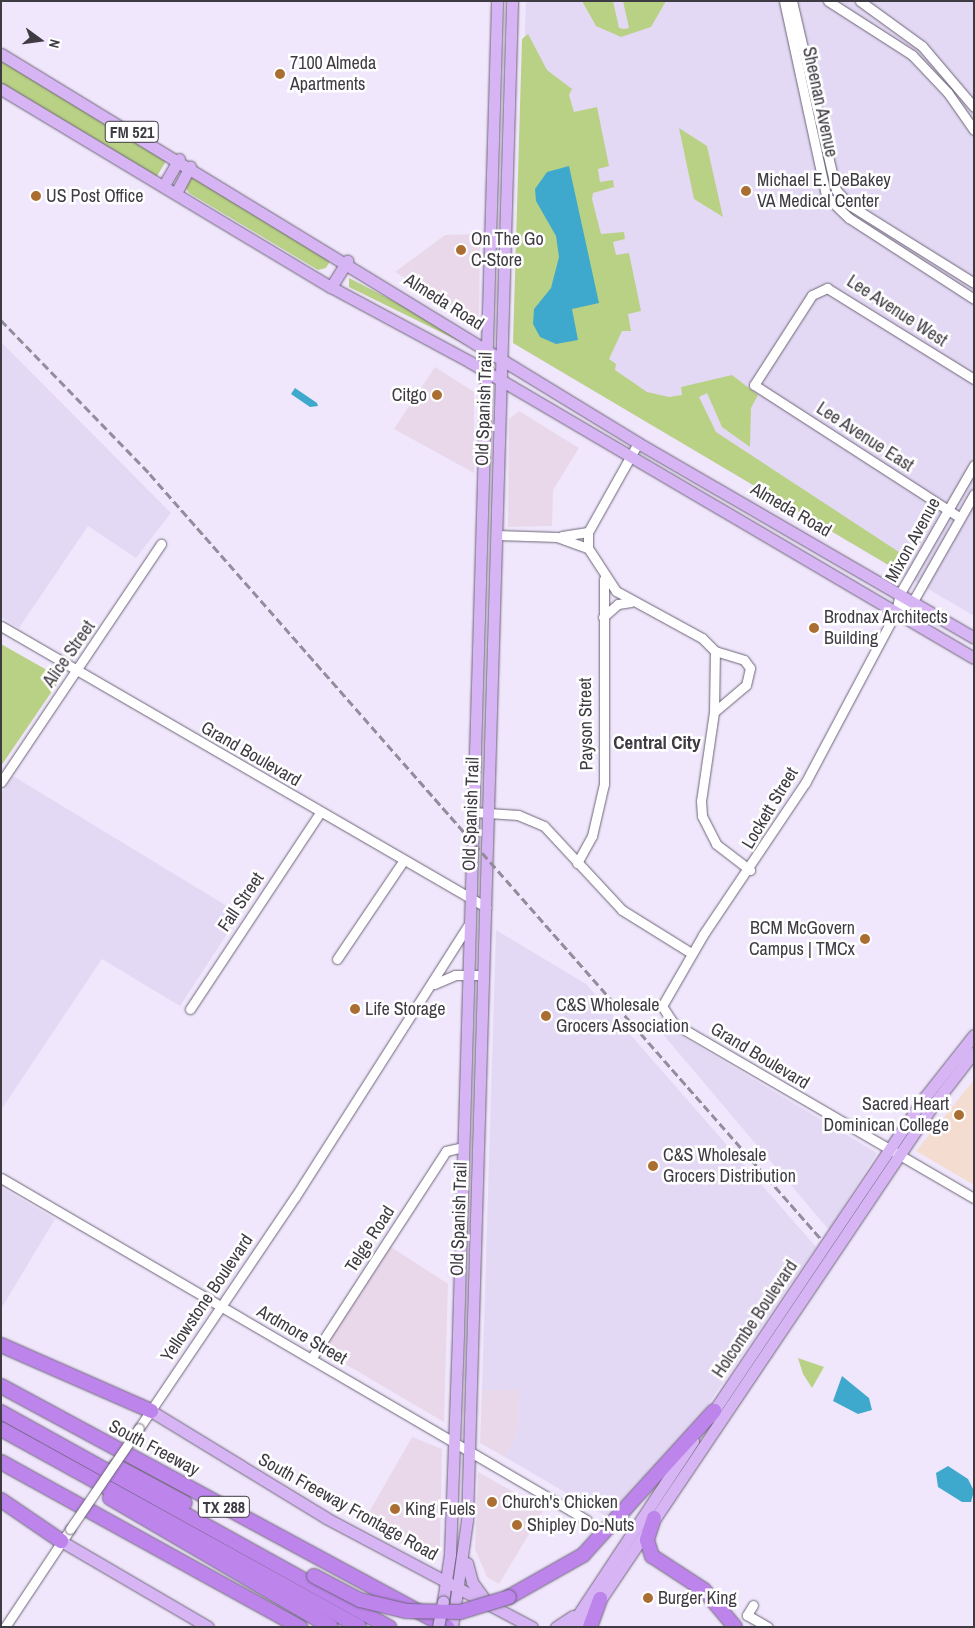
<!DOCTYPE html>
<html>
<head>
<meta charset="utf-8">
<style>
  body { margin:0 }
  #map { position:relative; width:975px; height:1628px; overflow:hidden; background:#f0e7fc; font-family:"Archivo Narrow",sans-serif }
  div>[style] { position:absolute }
  .commercial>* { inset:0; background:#e9d8ea }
  .built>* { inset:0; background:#e4d9f4 }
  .education>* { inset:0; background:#f4dcd1 }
  .green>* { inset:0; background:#b9d185; transform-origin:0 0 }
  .water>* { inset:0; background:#3fa9cd }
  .roads { filter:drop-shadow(0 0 1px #6c6476) drop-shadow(0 0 1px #6c6476) }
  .minor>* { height:9px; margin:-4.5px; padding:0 4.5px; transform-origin:4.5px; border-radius:4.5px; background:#fff }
  .major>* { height:11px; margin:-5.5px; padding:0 5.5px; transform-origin:5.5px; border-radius:5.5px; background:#d7b5f4 }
  .highway>* { height:14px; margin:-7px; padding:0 7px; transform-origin:7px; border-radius:7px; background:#bd84ec }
  .rail>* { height:2.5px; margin-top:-1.25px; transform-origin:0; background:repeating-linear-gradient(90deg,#938d9b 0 8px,transparent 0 12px) }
  .bridges { filter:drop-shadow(0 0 1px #6c6476) drop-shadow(0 0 1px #6c6476) }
  .minor-bridge>* { height:9px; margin:-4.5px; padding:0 4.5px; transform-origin:4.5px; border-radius:4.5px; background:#fff }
  .major-bridge>* { height:11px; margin:-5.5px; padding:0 5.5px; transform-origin:5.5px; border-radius:5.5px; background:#d7b5f4 }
  .highway-bridge>* { height:14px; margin:-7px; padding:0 7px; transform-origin:7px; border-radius:7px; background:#bd84ec }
  .dots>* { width:14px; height:14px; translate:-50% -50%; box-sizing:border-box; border:2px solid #fff; border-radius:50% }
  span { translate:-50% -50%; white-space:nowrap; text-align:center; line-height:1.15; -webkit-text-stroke:5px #fff; paint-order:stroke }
  .shield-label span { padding:1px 4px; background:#fff; border:1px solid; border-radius:4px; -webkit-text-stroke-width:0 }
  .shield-label { font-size:16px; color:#3f3b43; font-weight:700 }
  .poi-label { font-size:18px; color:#3f3b43 }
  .left { translate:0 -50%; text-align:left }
  .right { translate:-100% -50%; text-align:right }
  .street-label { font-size:18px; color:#3f3b43 }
  .neighbourhood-label { font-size:19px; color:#3f3b43; font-weight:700 }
  .frame { position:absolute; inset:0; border:2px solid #3f3b43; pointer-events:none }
  .north { position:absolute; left:15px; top:15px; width:50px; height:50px; -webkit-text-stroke:4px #fff; paint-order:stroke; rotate:104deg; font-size:14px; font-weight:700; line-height:20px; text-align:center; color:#3f3b43 }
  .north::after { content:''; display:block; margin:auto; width:18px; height:22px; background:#3f3b43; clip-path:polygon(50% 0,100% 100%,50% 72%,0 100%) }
</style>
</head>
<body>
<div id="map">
  <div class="commercial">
    <div style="clip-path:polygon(480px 234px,479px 315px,474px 319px,395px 272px,445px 235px)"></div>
    <div style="clip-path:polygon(435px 367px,474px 392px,474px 473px,394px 429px)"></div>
    <div style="clip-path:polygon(519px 411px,579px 448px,553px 490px,552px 526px,508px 527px,509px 419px)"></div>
    <div style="clip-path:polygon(391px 1247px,448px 1284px,444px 1422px,323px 1351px)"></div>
    <div style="clip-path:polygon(482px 1390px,519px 1390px,518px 1431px,505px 1457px,480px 1443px)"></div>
    <div style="clip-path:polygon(412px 1437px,442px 1449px,440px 1549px,424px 1558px,364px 1521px)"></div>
    <div style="clip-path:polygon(478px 1472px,544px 1509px,499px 1584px,487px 1577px,475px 1549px)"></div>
  </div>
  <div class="built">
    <div style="clip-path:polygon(526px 1px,974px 1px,974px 616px,513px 343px)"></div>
    <div style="clip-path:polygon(1px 342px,171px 513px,136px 558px,88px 526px,19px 628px,1px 617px)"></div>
    <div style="clip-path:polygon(13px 776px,240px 914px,180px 1006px,102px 959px,1px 1110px,1px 793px)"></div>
    <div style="clip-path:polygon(496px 930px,586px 984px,816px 1247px,624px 1527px,505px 1457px,518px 1431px,519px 1390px,482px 1390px)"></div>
    <div style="clip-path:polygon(658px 1022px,877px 1153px,829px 1230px,655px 1025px)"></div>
    <div style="clip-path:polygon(1px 1187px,55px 1219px,1px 1309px)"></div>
  </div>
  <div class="education">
    <div style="clip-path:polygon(974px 1080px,974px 1185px,916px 1151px)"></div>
  </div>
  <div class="green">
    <div style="clip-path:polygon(582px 1px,613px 1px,619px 28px,624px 29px,629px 28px,623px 1px,666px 1px,651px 27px,621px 37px,596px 26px)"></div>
    <div style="clip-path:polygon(528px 34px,547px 70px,572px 89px,569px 95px,574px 112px,597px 107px,609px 166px,598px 169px,600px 182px,613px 180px,614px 187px,593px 193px,592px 199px,601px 234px,624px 232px,625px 239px,613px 242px,616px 255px,629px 253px,641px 311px,628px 314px,631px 331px,622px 331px,609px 359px,616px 364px,615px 370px,647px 392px,669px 397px,682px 395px,681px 387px,732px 375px,758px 395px,751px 408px,750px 447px,722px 427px,707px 393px,699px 397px,716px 432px,902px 554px,908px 564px,902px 573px,513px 343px,522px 39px)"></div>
    <div style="left:1px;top:59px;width:194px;height:23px;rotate:31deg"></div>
    <div style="clip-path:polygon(679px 128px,707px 146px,723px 217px,694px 199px)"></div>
    <div style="clip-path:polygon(192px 176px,330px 261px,326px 268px,318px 270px,189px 193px,185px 187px)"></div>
    <div style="clip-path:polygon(349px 278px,407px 308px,475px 349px,349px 287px)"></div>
    <div style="clip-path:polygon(1px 644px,61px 678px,1px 766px)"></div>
    <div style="clip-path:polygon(798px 1358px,824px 1367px,812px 1388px,803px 1374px)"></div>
  </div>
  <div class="water">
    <div style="clip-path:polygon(569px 166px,599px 303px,572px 309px,578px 340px,556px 344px,540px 337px,533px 324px,534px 309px,551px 288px,559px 257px,556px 236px,536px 201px,535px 189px,547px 172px)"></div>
    <div style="clip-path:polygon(295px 388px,317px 403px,318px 406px,310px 407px,291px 394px)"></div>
    <div style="clip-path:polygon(842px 1376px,869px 1398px,872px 1410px,858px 1414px,833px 1401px)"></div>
    <div style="clip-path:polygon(948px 1466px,968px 1479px,974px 1491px,971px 1502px,962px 1502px,938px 1487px,936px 1473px)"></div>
  </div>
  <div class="roads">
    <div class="minor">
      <div style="left:784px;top:1px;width:199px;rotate:77.8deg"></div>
      <div style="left:826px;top:196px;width:32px;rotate:44deg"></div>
      <div style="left:849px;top:218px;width:149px;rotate:32.9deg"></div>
      <div style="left:792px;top:1px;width:194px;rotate:76.9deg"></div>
      <div style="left:836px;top:190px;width:22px;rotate:47deg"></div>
      <div style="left:851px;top:206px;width:145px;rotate:32deg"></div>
      <div style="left:828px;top:1px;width:100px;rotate:32.7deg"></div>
      <div style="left:912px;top:55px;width:52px;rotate:46.5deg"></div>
      <div style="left:948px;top:93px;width:45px;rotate:54.9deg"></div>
      <div style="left:860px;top:1px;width:77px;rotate:36deg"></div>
      <div style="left:922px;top:46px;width:80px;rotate:49.6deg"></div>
      <div style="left:638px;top:443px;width:102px;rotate:119.3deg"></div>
      <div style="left:588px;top:532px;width:16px;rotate:90deg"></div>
      <div style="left:588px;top:548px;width:51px;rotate:56.9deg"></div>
      <div style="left:616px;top:591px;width:98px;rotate:28.7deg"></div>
      <div style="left:702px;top:638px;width:18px;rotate:45deg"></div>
      <div style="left:715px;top:651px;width:30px;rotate:17deg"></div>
      <div style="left:744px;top:660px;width:10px;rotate:53deg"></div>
      <div style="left:750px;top:668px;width:17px;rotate:103deg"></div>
      <div style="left:746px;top:685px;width:42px;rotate:139.8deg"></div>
      <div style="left:714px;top:712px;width:90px;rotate:98.3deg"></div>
      <div style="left:701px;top:801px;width:15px;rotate:86deg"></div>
      <div style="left:702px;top:816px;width:31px;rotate:63deg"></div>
      <div style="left:716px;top:844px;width:43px;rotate:37.4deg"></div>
      <div style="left:974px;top:465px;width:148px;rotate:120deg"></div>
      <div style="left:900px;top:593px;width:19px;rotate:102deg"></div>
      <div style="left:896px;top:612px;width:194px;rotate:118deg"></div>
      <div style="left:805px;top:783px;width:183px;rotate:123.9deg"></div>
      <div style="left:703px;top:935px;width:82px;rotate:120deg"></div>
      <div style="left:662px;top:1006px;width:20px;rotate:57deg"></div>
      <div style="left:673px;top:1023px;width:348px;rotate:30.2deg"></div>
      <div style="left:959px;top:517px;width:244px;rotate:-147.2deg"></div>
      <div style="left:754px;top:385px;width:107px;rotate:-57.2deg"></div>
      <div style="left:812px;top:295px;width:17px;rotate:-25deg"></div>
      <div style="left:827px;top:288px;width:173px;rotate:31.8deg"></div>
      <div style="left:497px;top:535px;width:60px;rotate:1.9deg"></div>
      <div style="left:557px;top:537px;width:33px;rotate:20deg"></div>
      <div style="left:562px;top:536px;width:26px;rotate:-9deg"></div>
      <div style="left:896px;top:612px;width:20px;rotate:-33deg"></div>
      <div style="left:913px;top:601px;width:123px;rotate:-60.3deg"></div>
      <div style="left:603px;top:617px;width:20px;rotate:-41deg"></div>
      <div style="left:618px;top:604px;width:13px;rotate:-9deg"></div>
      <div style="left:1px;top:626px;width:561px;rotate:30.09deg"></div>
      <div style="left:714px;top:712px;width:61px;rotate:-89.1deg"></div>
      <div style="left:1px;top:782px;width:287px;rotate:-56.1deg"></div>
      <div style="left:473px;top:812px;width:45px;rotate:3.8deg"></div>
      <div style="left:518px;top:815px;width:28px;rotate:23deg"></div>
      <div style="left:544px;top:826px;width:115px;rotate:47.1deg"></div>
      <div style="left:622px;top:910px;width:81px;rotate:31.9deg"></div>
      <div style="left:577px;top:863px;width:31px;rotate:-61deg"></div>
      <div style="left:592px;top:836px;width:53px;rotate:-77deg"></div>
      <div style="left:604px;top:784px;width:205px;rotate:-90deg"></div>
      <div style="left:337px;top:959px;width:118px;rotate:-56deg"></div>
      <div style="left:434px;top:984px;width:23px;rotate:-23deg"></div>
      <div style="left:455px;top:975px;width:29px"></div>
      <div style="left:190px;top:1009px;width:234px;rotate:-56.5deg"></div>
      <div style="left:1px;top:1178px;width:678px;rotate:30.27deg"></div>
      <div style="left:311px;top:1359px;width:248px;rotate:-57deg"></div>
      <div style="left:446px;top:1151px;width:17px;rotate:-13deg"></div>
      <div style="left:139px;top:1428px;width:279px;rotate:-56deg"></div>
      <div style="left:295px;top:1197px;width:322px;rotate:-57.5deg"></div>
      <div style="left:753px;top:1605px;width:12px;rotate:121deg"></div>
      <div style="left:747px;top:1615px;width:24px;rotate:30deg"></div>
      <div style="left:5px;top:1627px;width:118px;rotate:-56.4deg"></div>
    </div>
    <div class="major">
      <div style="left:1px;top:54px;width:746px;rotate:31.41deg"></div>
      <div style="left:638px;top:443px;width:388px;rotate:30.1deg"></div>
      <div style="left:1px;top:89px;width:385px;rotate:31deg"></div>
      <div style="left:331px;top:287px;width:158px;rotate:28.3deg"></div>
      <div style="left:470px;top:362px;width:584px;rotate:30.43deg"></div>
      <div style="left:164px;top:185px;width:30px;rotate:-60deg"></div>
      <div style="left:176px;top:193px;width:30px;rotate:-62deg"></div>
      <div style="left:331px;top:287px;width:31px;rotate:-58deg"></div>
      <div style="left:151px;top:1411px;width:205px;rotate:31.4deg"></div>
      <div style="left:326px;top:1518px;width:233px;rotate:27.9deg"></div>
      <div style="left:709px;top:1418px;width:387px;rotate:-56.1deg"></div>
      <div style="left:925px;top:1097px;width:79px;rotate:-51.7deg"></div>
      <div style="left:61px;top:1541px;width:170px;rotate:30.3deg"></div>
      <div style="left:467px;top:1563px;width:20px;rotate:75deg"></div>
      <div style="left:472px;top:1582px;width:22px;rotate:54deg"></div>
      <div style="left:443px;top:1601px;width:48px;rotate:-81.5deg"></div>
      <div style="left:450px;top:1554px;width:221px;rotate:-87.9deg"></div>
      <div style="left:458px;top:1333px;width:1333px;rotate:-88.32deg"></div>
      <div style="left:452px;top:1627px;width:108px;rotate:-82deg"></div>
      <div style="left:467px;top:1520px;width:1520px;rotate:-88.3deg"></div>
      <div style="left:556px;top:1627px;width:20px;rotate:-33deg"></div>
      <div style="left:570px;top:1627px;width:223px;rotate:-56.5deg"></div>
      <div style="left:582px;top:1627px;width:629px;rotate:-56.08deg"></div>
      <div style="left:933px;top:1105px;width:67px;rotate:-52.3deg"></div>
    </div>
    <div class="highway">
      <div style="left:1px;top:1345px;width:164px;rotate:23.7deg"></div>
      <div style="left:1px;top:1386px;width:507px;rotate:28.38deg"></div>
      <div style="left:1px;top:1412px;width:444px;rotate:29deg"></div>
      <div style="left:1px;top:1429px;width:409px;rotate:28.9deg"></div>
      <div style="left:1px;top:1462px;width:342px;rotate:28.9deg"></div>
      <div style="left:116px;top:1466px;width:78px;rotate:28.2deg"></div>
      <div style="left:110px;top:1498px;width:256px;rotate:30.3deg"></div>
      <div style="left:1px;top:1500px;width:73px;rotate:34.3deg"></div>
      <div style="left:654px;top:1518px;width:23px;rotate:108deg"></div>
      <div style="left:647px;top:1540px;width:17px;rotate:73deg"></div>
      <div style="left:652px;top:1556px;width:62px;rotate:33.2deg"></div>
      <div style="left:704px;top:1590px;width:48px;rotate:50deg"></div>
      <div style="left:509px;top:1597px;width:85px;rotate:-29.6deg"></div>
      <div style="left:583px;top:1555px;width:195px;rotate:-47.7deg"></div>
      <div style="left:590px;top:1627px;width:30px;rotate:-70deg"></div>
    </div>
  </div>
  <div class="rail">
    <div style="left:1px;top:320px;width:214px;rotate:45.9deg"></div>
    <div style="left:150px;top:474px;width:1019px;rotate:48.74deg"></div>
  </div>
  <div class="bridges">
    <div class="minor-bridge">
      <div style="left:70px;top:1529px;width:122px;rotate:-55.7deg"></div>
    </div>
    <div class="major-bridge">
      <div style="left:438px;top:1627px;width:26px;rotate:-79deg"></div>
    </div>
    <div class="highway-bridge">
      <div style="left:314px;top:1576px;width:52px;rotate:27.6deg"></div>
      <div style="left:360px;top:1600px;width:47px;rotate:13.4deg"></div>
      <div style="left:406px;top:1611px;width:54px;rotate:1.1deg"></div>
      <div style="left:460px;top:1612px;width:51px;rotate:-17deg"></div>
    </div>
  </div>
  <div class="dots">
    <div style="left:280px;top:74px;background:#ab6e32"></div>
    <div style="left:746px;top:191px;background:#ab6e32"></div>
    <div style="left:36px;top:196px;background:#ab6e32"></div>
    <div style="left:461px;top:250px;background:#ab6e32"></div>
    <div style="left:437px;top:395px;background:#ab6e32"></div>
    <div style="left:814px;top:628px;background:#ab6e32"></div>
    <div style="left:865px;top:939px;background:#ab6e32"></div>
    <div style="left:355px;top:1009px;background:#ab6e32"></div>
    <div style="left:546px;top:1016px;background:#ab6e32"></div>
    <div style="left:959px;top:1115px;background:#ab6e32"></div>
    <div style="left:653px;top:1166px;background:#ab6e32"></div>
    <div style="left:492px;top:1502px;background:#ab6e32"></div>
    <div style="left:395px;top:1509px;background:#ab6e32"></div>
    <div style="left:517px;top:1525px;background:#ab6e32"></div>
    <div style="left:648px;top:1598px;background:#ab6e32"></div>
  </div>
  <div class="shield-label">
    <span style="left:132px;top:132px">FM 521</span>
    <span style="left:224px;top:1507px">TX 288</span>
  </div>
  <div class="poi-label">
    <span class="left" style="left:290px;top:74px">7100 Almeda<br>Apartments</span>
    <span class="left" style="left:757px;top:191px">Michael E. DeBakey<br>VA Medical Center</span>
    <span class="left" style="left:46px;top:196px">US Post Office</span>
    <span class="left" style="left:471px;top:250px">On The Go<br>C-Store</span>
    <span class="right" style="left:427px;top:395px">Citgo</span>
    <span class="left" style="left:824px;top:628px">Brodnax Architects<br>Building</span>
    <span class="right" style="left:855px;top:939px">BCM McGovern<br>Campus | TMCx</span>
    <span class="left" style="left:556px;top:1016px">C&amp;S Wholesale<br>Grocers Association</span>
    <span class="left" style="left:365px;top:1009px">Life Storage</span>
    <span class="right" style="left:949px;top:1115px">Sacred Heart<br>Dominican College</span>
    <span class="left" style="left:663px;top:1166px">C&amp;S Wholesale<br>Grocers Distribution</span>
    <span class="left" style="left:502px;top:1502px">Church's Chicken</span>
    <span class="left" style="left:405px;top:1509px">King Fuels</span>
    <span class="left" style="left:527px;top:1525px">Shipley Do-Nuts</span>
    <span class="left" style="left:658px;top:1598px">Burger King</span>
  </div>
  <div class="street-label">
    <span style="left:820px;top:102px;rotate:78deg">Sheenan Avenue</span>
    <span style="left:444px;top:302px;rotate:32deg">Almeda Road</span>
    <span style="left:897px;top:311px;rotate:33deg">Lee Avenue West</span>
    <span style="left:484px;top:409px;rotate:-88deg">Old Spanish Trail</span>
    <span style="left:865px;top:437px;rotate:33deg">Lee Avenue East</span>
    <span style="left:791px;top:510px;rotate:30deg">Almeda Road</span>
    <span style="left:913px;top:540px;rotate:-61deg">Mixon Avenue</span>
    <span style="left:69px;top:654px;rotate:-55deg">Alice Street</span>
    <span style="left:586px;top:724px;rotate:-91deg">Payson Street</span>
    <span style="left:251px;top:754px;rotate:30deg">Grand Boulevard</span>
    <span style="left:770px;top:808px;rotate:-59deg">Lockett Street</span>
    <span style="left:471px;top:814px;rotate:-88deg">Old Spanish Trail</span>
    <span style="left:241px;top:902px;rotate:-56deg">Fall Street</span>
    <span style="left:760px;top:1056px;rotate:31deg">Grand Boulevard</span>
    <span style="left:459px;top:1219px;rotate:-88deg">Old Spanish Trail</span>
    <span style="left:370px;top:1239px;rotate:-57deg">Telge Road</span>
    <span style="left:207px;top:1298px;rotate:-56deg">Yellowstone Boulevard</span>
    <span style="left:755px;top:1319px;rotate:-56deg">Holcombe Boulevard</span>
    <span style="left:302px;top:1335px;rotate:30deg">Ardmore Street</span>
    <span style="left:154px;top:1448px;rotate:28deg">South Freeway</span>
    <span style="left:348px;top:1507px;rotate:29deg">South Freeway Frontage Road</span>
  </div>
  <div class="neighbourhood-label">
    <span style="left:657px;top:743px">Central City</span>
  </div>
  <div class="frame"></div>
  <div class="north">N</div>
</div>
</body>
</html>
